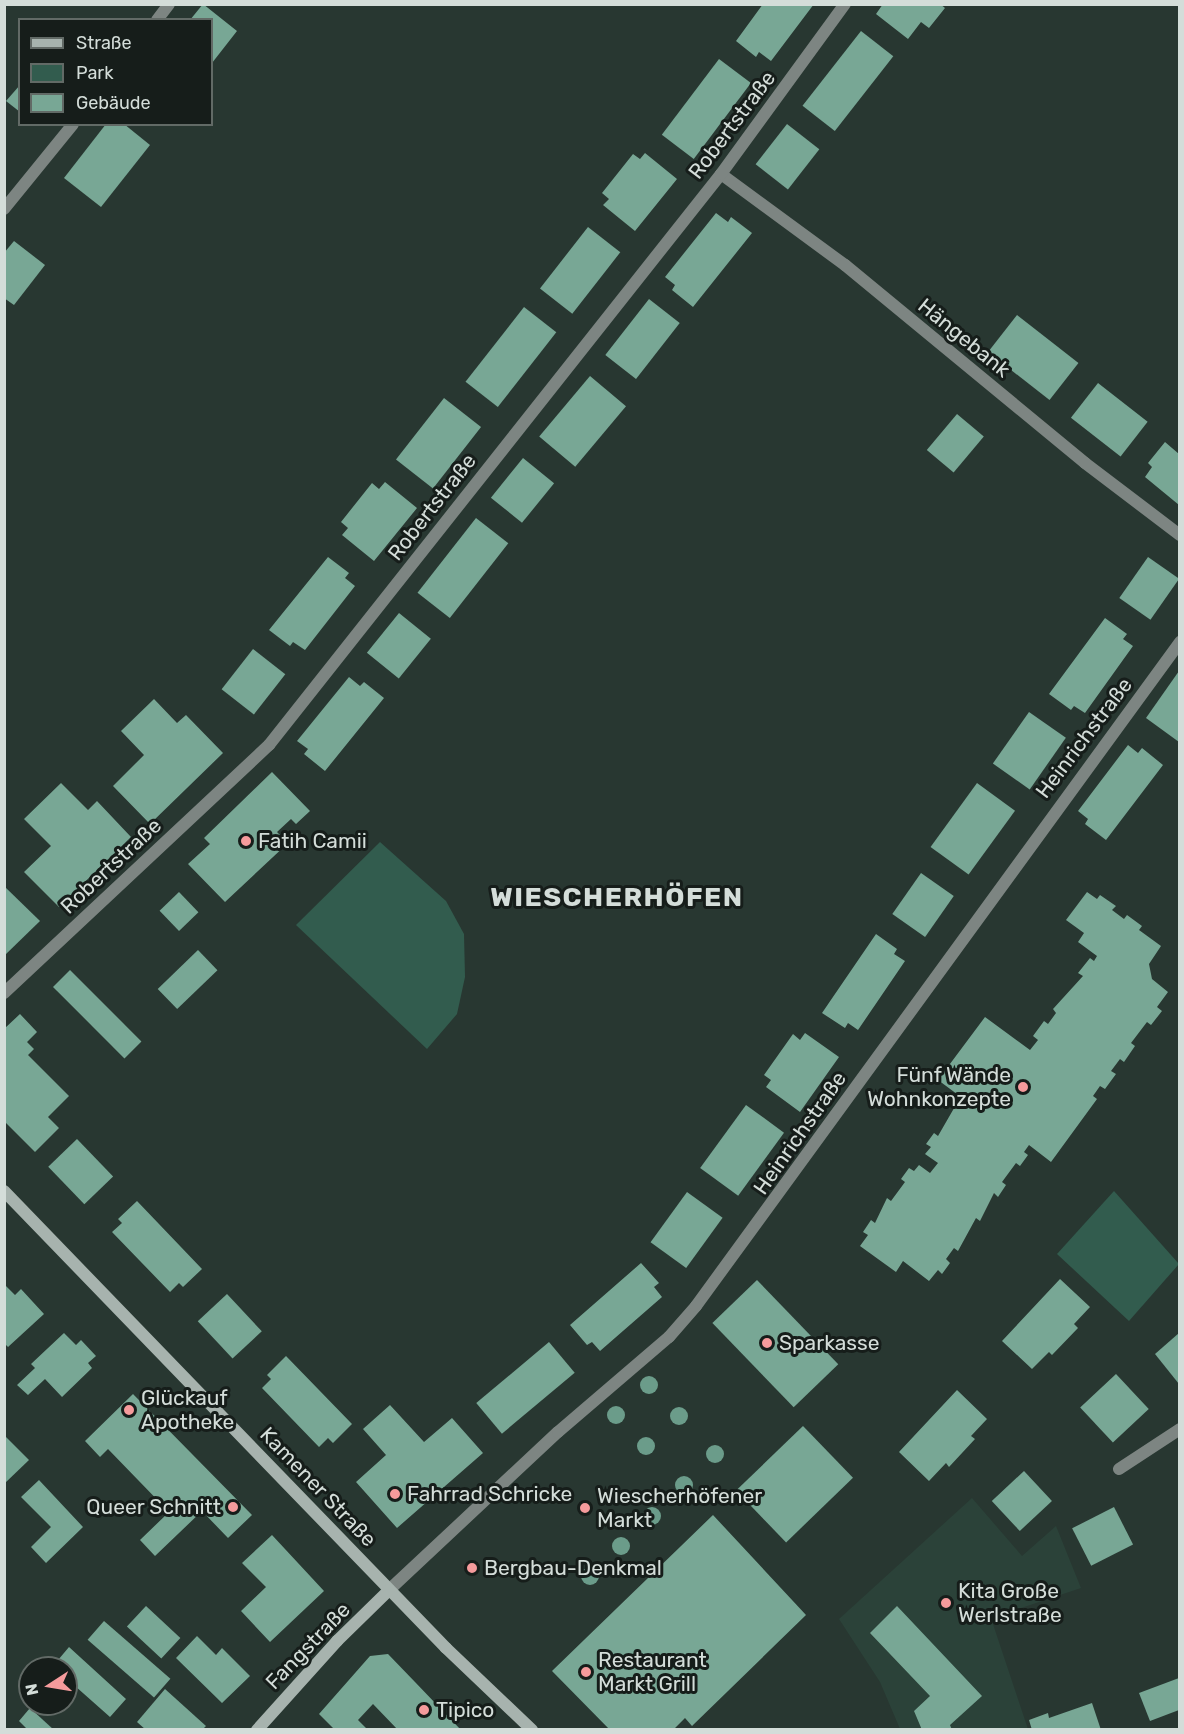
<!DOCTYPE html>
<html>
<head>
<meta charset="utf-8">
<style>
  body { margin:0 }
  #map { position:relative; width:1184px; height:1734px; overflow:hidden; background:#283731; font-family:Rubik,sans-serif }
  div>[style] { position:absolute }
  .built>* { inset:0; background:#2b4239 }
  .green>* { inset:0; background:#325c4e }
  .building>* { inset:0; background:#78a795; transform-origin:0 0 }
  .minor>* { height:12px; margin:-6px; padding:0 6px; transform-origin:6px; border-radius:6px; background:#7d8582 }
  .secondary>* { height:12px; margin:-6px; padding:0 6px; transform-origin:6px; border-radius:6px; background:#a7b3ae }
  .trees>* { width:18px; height:18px; margin:-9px; border-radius:50%; background:#6b9c8a }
  .dots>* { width:16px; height:16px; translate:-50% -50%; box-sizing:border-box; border:3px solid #161d1a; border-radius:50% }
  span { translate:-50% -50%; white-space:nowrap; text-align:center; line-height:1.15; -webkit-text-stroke:6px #161d1a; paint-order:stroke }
  .street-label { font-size:21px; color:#d4ddd9 }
  .poi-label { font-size:21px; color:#d4ddd9 }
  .left { translate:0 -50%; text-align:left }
  .right { translate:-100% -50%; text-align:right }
  .district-label { font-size:27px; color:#d4ddd9; font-weight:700; letter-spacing:1.5px }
  .frame { position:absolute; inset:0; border:6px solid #d4ddd9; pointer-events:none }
  .legend { position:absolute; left:18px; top:18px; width:195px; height:108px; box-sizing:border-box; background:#161d1a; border:2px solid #626a66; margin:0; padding:8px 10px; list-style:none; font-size:18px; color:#d4ddd9 }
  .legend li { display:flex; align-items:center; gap:12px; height:30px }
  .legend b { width:30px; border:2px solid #626a66 }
  .north { position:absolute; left:18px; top:1656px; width:60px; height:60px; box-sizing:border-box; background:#161d1a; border:2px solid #626a66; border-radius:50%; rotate:258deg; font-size:16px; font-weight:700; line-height:24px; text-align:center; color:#d4ddd9 }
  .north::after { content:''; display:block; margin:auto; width:21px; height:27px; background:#f59b9c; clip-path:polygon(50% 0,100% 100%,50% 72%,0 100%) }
</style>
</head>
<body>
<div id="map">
  <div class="built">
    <div style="clip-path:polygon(972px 1498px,1022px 1556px,1056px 1526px,1081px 1588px,991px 1618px,1028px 1729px,900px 1729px,880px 1682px,839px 1619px)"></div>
  </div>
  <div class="green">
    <div style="clip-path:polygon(380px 842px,446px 901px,464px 934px,465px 977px,457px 1014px,427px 1049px,296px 925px)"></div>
    <div style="clip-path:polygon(1114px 1191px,1179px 1264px,1129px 1321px,1057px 1254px)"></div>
  </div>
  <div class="building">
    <div style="clip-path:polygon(203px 4px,237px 31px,212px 63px,212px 20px,190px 20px)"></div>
    <div style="clip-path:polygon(763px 4px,814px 4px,771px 61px,759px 52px,756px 57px,736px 41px)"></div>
    <div style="clip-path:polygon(883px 4px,940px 4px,945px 8px,929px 28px,921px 22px,908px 39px,876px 14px)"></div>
    <div style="left:861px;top:31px;width:41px;height:95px;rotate:38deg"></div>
    <div style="left:719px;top:59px;width:40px;height:95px;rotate:37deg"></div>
    <div style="clip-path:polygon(20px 85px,20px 112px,6px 101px)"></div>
    <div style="clip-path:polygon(106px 124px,124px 124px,150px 145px,101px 207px,64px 178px)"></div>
    <div style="left:787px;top:124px;width:41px;height:51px;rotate:38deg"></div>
    <div style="clip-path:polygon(645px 153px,677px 179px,635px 231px,603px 205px,609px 199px,602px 193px,633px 154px,640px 159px)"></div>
    <div style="clip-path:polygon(716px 213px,728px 222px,731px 217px,752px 233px,693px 307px,672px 290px,675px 285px,665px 277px)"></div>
    <div style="left:588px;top:227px;width:41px;height:78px;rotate:38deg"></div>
    <div style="clip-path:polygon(14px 241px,45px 265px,14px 305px,4px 298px,4px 253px)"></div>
    <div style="left:649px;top:299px;width:39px;height:71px;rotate:38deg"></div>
    <div style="left:524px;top:307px;width:41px;height:95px;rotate:38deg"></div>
    <div style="left:1017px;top:315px;width:78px;height:47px;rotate:38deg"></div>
    <div style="left:590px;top:376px;width:47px;height:79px;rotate:40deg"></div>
    <div style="left:1098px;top:383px;width:63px;height:44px;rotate:38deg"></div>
    <div style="left:444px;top:398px;width:47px;height:78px;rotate:38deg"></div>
    <div style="left:957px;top:414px;width:35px;height:47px;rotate:40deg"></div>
    <div style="clip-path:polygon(1165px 442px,1179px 454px,1179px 505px,1145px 477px,1152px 467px,1148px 463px)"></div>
    <div style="left:523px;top:458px;width:40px;height:51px;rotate:39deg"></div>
    <div style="clip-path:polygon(385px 482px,417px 508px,374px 561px,342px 535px,348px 528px,341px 522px,372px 483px,379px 489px)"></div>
    <div style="left:476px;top:518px;width:41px;height:95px;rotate:38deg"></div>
    <div style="clip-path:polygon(328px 557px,349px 573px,345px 578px,355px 586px,305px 650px,293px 642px,290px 646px,269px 630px)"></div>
    <div style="left:1148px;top:557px;width:38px;height:50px;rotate:35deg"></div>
    <div style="left:399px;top:613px;width:41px;height:51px;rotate:39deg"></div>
    <div style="clip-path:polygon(1105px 618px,1127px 634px,1123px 639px,1133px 646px,1085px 713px,1074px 706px,1071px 710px,1049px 694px)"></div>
    <div style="left:253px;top:649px;width:41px;height:51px;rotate:38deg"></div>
    <div style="clip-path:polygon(1179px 671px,1179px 742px,1146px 718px)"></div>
    <div style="clip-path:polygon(349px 677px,360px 686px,364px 682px,384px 698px,325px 771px,304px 754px,308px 749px,297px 741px)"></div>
    <div style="clip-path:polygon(154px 699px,177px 723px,186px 715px,223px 753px,150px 824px,113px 786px,144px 755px,121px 731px)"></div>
    <div style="left:1029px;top:712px;width:45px;height:63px;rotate:35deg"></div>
    <div style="clip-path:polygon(1128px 745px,1138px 753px,1142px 748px,1163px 765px,1106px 840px,1085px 824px,1088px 819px,1078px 811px)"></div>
    <div style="clip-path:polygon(272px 772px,310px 811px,296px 824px,291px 819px,277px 832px,288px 843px,225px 902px,188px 864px,210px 844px,204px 838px)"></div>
    <div style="clip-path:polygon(61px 783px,88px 810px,97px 801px,131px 837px,59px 907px,24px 872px,51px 846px,24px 819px)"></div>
    <div style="left:977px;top:783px;width:47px;height:79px;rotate:36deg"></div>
    <div style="left:921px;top:873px;width:40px;height:50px;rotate:35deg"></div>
    <div style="clip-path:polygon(4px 886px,40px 921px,4px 956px)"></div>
    <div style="left:179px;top:892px;width:28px;height:27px;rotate:46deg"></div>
    <div style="clip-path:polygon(1087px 892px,1097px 899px,1100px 895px,1116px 906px,1112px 910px,1124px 919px,1127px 915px,1142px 926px,1139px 930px,1161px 946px,1149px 964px,1152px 979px,1168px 992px,1157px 1007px,1162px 1011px,1151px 1025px,1147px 1022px,1131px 1043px,1135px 1046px,1124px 1062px,1120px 1059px,1111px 1071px,1116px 1074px,1105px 1089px,1100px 1086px,1093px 1096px,1097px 1099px,1051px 1162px,1029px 1145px,1024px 1152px,1028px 1155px,1020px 1166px,1016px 1163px,1002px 1182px,1006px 1185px,998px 1197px,994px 1193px,980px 1221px,976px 1218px,958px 1251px,954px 1248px,946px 1259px,950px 1263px,942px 1274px,938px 1270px,929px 1281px,903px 1261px,896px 1272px,860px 1246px,868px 1235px,863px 1232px,871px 1220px,875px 1223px,887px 1198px,891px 1201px,905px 1182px,901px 1179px,909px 1168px,914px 1171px,919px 1165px,930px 1173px,938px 1163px,925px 1154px,931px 1147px,926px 1144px,934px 1133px,938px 1136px,957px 1103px,961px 1106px,965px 1100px,938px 1080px,985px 1017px,1030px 1050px,1038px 1040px,1033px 1036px,1044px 1021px,1048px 1024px,1056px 1013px,1053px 1009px,1083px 976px,1078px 973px,1090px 958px,1094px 961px,1097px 956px,1078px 942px,1084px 933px,1066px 920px)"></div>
    <div style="clip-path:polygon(876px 934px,897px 949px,894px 954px,905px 961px,858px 1030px,848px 1023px,845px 1028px,822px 1013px)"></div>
    <div style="left:198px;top:950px;width:28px;height:56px;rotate:46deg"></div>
    <div style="left:70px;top:970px;width:101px;height:24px;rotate:45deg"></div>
    <div style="clip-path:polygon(20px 1014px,37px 1032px,27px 1042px,34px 1049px,28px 1055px,69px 1096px,48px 1117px,59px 1128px,35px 1152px,4px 1121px,4px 1029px)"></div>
    <div style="clip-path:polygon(805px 1033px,839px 1057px,800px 1112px,766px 1087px,771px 1080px,764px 1075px,793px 1034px,800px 1040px)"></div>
    <div style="left:746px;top:1105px;width:47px;height:78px;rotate:36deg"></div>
    <div style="left:77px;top:1139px;width:52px;height:40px;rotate:46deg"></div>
    <div style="left:687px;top:1192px;width:44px;height:62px;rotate:36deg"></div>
    <div style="clip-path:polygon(137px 1201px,202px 1269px,183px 1287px,179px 1283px,170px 1292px,112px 1232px,122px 1223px,118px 1219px)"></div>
    <div style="clip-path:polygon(641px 1263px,659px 1283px,654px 1287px,662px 1297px,600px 1351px,592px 1342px,587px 1345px,570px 1325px)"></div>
    <div style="clip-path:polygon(1060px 1279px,1090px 1307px,1074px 1324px,1078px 1328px,1052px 1355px,1049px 1352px,1032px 1369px,1002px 1341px)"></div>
    <div style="left:757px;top:1280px;width:117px;height:62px;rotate:46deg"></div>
    <div style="clip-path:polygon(4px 1284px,15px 1295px,21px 1289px,44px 1314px,8px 1347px,4px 1343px)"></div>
    <div style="left:227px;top:1294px;width:51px;height:40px;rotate:47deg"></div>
    <div style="clip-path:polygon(64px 1333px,76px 1345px,81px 1340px,96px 1356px,88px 1363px,92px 1368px,62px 1397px,45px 1379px,28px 1395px,17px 1385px,35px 1368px,31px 1364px)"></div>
    <div style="clip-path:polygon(1179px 1333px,1179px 1384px,1155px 1354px)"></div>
    <div style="left:549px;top:1342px;width:40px;height:95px;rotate:50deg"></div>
    <div style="clip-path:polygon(286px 1356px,352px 1424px,333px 1443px,328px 1438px,319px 1447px,262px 1388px,271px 1379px,267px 1375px)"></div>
    <div style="left:1116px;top:1374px;width:48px;height:49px;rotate:47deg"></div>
    <div style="clip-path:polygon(957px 1390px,987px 1419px,971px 1436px,975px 1439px,949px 1467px,946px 1463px,929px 1481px,899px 1452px)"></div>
    <div style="clip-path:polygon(133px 1394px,252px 1515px,228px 1538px,202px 1511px,155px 1556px,140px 1540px,169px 1512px,108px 1449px,100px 1457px,85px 1441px)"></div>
    <div style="clip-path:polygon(390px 1405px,424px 1442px,452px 1418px,483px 1453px,397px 1528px,356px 1482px,386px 1455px,363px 1429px)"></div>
    <div style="left:803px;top:1426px;width:72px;height:93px;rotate:46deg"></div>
    <div style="clip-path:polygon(4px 1435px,29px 1460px,4px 1484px)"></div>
    <div style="left:1024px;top:1471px;width:41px;height:44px;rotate:47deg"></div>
    <div style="clip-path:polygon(39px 1480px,83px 1527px,46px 1563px,31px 1547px,51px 1527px,21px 1497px)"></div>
    <div style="left:1114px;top:1507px;width:42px;height:47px;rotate:63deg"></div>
    <div style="clip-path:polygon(713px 1515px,806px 1615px,692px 1726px,685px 1718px,673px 1730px,610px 1730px,552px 1671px)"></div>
    <div style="clip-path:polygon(272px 1535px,324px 1591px,270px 1642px,241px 1611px,266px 1587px,242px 1563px)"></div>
    <div style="left:146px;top:1606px;width:47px;height:28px;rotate:43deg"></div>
    <div style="clip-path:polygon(897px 1606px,982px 1696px,950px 1725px,952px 1730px,922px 1730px,914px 1711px,930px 1696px,870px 1633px)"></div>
    <div style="left:104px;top:1621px;width:88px;height:25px;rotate:41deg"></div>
    <div style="clip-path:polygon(197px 1636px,216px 1655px,222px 1648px,250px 1676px,222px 1703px,176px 1658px)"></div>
    <div style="clip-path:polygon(69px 1647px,126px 1699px,110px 1717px,66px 1678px,66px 1668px,53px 1666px)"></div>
    <div style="clip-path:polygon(388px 1654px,415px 1682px,461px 1730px,398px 1730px,373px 1704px,358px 1720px,368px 1730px,335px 1730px,319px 1714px,370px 1656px)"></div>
    <div style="clip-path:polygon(1179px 1678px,1179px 1710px,1150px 1721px,1139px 1693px)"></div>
    <div style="clip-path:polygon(165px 1689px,206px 1726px,202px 1730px,146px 1730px,137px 1722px)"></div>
    <div style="clip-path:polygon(1092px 1703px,1101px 1730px,1032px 1730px,1029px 1720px,1048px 1713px,1049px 1718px)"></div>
    <div style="clip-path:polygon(30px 1708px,54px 1730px,28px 1730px,19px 1721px)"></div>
  </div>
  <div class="minor">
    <div style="left:157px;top:20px;width:20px;rotate:-53deg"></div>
    <div style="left:721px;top:174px;width:154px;rotate:36.3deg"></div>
    <div style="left:845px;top:265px;width:311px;rotate:39.5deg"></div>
    <div style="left:1085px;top:463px;width:119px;rotate:37.2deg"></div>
    <div style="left:4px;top:209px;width:109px;rotate:-50.9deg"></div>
    <div style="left:4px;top:993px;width:363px;rotate:-43.1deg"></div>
    <div style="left:269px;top:745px;width:728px;rotate:-51.64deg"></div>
    <div style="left:721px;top:174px;width:210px;rotate:-53.9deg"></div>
    <div style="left:1119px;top:1469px;width:73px;rotate:-33.3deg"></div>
    <div style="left:389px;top:1590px;width:231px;rotate:-43.1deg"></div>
    <div style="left:558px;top:1432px;width:146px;rotate:-40.6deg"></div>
    <div style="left:669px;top:1337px;width:41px;rotate:-48.9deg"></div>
    <div style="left:696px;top:1306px;width:822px;rotate:-53.91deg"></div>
  </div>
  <div class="secondary">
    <div style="left:4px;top:1191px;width:636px;rotate:45.96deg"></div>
    <div style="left:446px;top:1648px;width:119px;rotate:43.6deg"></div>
    <div style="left:257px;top:1730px;width:120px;rotate:-48deg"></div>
    <div style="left:337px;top:1641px;width:73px;rotate:-44.4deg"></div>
  </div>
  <div class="trees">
    <div style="left:649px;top:1385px"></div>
    <div style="left:616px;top:1415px"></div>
    <div style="left:679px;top:1416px"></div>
    <div style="left:646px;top:1446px"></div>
    <div style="left:715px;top:1454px"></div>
    <div style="left:684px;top:1485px"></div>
    <div style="left:652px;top:1516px"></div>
    <div style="left:621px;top:1546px"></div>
    <div style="left:590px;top:1576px"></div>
  </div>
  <div class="dots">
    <div style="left:246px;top:841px;background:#f59b9c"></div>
    <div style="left:1023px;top:1087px;background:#f59b9c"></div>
    <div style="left:767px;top:1343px;background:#f59b9c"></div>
    <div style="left:129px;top:1410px;background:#f59b9c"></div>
    <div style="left:395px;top:1494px;background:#f59b9c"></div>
    <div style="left:233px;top:1507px;background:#f59b9c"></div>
    <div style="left:585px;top:1508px;background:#f59b9c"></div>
    <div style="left:472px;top:1568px;background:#f59b9c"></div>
    <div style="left:946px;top:1603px;background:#f59b9c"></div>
    <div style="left:586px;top:1672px;background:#f59b9c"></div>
    <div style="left:424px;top:1710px;background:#f59b9c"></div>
  </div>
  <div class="street-label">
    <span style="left:732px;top:125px;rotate:-53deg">Robertstraße</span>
    <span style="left:964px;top:338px;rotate:39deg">Hängebank</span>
    <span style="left:432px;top:507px;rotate:-52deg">Robertstraße</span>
    <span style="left:1084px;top:738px;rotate:-53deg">Heinrichstraße</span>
    <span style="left:111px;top:866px;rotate:-43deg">Robertstraße</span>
    <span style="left:800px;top:1133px;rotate:-55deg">Heinrichstraße</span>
    <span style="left:318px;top:1487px;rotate:46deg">Kamener Straße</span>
    <span style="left:308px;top:1646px;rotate:-46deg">Fangstraße</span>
  </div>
  <div class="poi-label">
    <span class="left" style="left:258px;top:841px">Fatih Camii</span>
    <span class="right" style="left:1011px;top:1087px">Fünf Wände<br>Wohnkonzepte</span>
    <span class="left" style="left:779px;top:1343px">Sparkasse</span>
    <span class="left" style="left:141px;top:1410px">Glückauf<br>Apotheke</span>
    <span class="left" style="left:407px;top:1494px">Fahrrad Schricke</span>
    <span class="left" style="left:597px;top:1508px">Wiescherhöfener<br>Markt</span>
    <span class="right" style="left:221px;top:1507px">Queer Schnitt</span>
    <span class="left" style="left:484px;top:1568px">Bergbau-Denkmal</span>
    <span class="left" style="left:958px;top:1603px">Kita Große<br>Werlstraße</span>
    <span class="left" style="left:598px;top:1672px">Restaurant<br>Markt Grill</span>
    <span class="left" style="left:436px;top:1710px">Tipico</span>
  </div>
  <div class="district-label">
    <span style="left:617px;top:898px">WIESCHERHÖFEN</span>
  </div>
  <div class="frame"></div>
  <ul class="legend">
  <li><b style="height:8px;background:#a7b3ae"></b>Straße</li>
  <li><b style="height:16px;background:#325c4e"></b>Park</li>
  <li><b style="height:16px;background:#78a795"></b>Gebäude</li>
  </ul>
  <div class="north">N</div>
</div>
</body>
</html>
